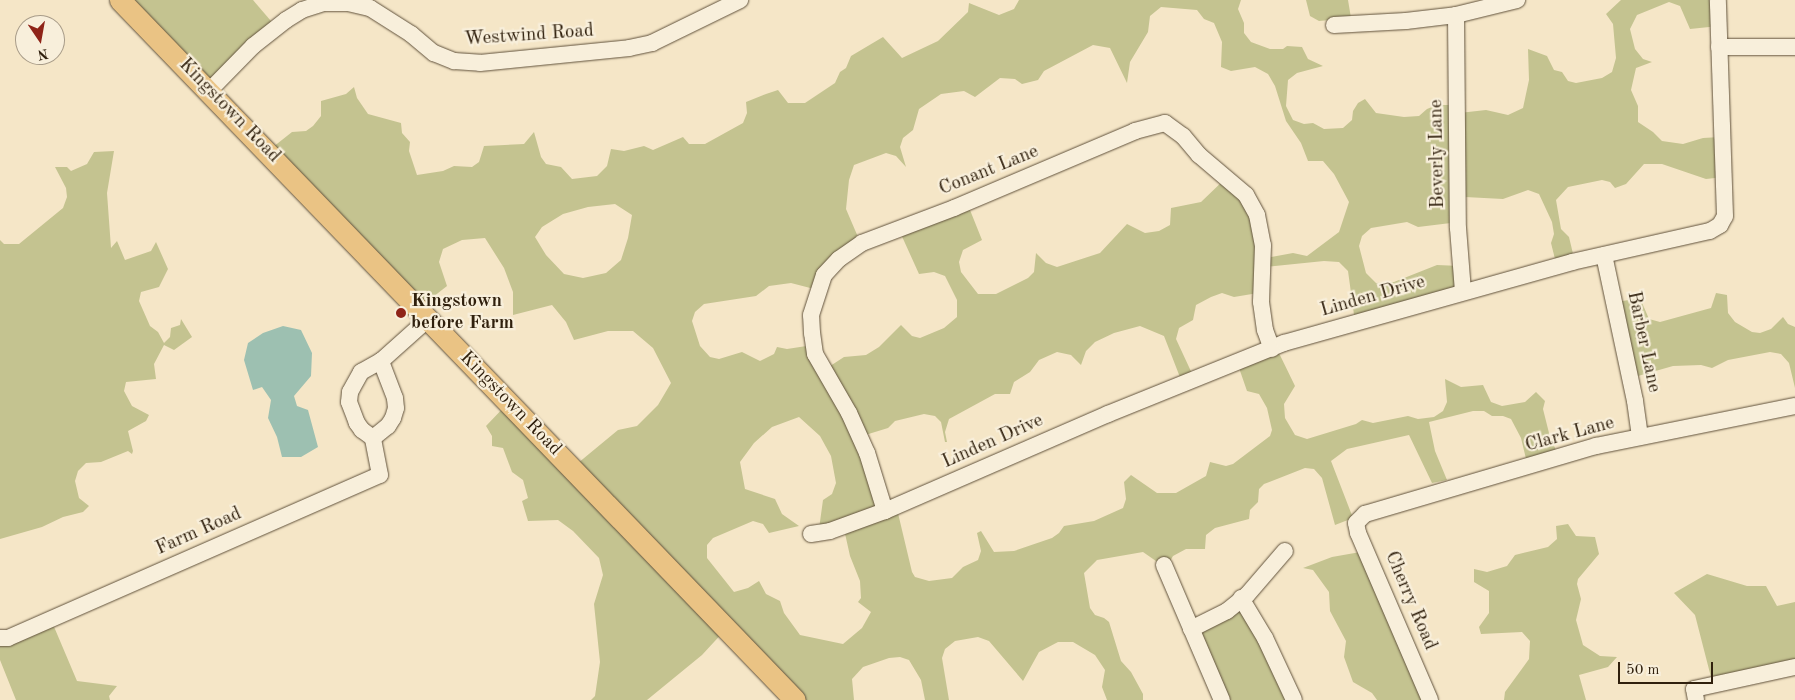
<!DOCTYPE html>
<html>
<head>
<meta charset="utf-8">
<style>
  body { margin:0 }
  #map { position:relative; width:1795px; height:700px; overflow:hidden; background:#f5e6c7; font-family:"Old Standard TT",serif }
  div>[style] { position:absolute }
  .green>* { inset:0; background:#c4c390 }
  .water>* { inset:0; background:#9dc0b1 }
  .roads { filter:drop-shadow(0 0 1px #61523c) drop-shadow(0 0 1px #61523c) }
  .minor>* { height:16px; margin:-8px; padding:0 8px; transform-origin:8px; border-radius:8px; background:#f8efdb }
  .major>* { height:21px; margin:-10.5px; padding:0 10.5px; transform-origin:10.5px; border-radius:10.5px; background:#eac384 }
  .dots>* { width:14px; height:14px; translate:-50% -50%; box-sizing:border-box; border:2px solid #f8efdb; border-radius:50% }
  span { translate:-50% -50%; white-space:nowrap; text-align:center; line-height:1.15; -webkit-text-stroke:4.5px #f8efdb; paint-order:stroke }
  .street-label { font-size:19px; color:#30200d }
  .poi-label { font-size:19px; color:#30200d; font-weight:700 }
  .left { translate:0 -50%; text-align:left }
  .north { position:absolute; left:15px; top:15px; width:50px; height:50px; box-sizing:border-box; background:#f8efdb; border:1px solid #a89c89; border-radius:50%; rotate:168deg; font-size:14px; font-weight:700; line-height:20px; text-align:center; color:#30200d }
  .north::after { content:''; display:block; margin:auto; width:18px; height:22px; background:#8f2418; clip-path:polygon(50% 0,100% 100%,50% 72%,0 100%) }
  .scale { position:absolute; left:1618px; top:662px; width:95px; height:22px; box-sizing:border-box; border:2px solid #30200d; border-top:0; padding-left:6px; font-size:15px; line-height:18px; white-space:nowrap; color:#30200d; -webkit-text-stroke:4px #f8efdb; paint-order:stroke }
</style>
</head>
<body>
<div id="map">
  <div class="green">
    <div style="clip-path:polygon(121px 0,253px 0,277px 28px,213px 87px)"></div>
    <div style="clip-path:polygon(evenodd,1019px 0,1241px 0,1238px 9px,1244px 23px,1244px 33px,1251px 42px,1270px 49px,1283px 49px,1287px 46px,1302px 47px,1308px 59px,1323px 66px,1297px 73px,1288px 80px,1286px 106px,1293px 120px,1304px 124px,1313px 123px,1324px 129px,1343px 128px,1352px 120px,1353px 111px,1358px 103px,1365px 99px,1376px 113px,1404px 117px,1419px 116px,1427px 109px,1437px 105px,1456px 105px,1459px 113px,1486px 110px,1508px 115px,1523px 108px,1529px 80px,1528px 49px,1547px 56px,1554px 70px,1562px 72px,1568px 81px,1576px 83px,1602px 78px,1612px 72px,1616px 58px,1613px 24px,1606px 14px,1621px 0,1719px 0,1719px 26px,1690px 29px,1680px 6px,1669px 2px,1637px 15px,1630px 29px,1635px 49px,1643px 59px,1652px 62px,1636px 68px,1631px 90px,1638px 106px,1638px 122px,1653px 132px,1662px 141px,1683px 144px,1703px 138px,1720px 137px,1724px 177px,1706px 179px,1662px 164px,1644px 164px,1626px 184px,1615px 188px,1610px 182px,1602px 180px,1568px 187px,1556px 200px,1561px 229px,1569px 237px,1575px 262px,1557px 267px,1551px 243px,1554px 234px,1552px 222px,1539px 194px,1528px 190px,1503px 199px,1465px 197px,1459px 222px,1418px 227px,1407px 222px,1371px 228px,1362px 236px,1359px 246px,1366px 273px,1376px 283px,1394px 282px,1437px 265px,1460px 266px,1464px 289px,1355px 322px,1348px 271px,1339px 262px,1324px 261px,1264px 267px,1258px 293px,1234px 297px,1222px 293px,1211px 297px,1196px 305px,1193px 320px,1179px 328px,1176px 339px,1195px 380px,1183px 385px,1164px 336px,1140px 326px,1114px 333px,1095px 342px,1086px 351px,1081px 365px,1071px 355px,1057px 352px,1039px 360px,1030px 372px,1014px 382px,1010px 394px,995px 394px,949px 419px,945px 432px,947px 442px,945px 442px,941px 422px,935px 416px,924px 414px,895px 421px,888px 428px,862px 436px,884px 505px,897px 509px,912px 572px,915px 577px,929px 581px,952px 578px,963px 567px,978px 560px,981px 551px,977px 533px,981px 531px,994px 552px,1014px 551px,1052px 538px,1059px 533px,1064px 526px,1094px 521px,1123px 508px,1126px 499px,1124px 482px,1131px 475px,1157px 493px,1176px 493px,1206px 476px,1210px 462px,1226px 466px,1233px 464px,1270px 436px,1272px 430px,1267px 408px,1259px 394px,1247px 391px,1238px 365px,1277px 349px,1295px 386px,1284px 404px,1285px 418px,1295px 435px,1307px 439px,1356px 424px,1362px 420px,1373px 423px,1408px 416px,1418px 419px,1434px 417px,1443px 411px,1447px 402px,1445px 379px,1461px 387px,1483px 385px,1491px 402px,1502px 406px,1525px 402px,1536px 392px,1545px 401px,1543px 409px,1550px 437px,1560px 459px,1528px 467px,1521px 438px,1511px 419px,1503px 416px,1492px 416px,1484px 411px,1473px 411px,1429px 422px,1435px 451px,1447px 480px,1432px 483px,1409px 435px,1347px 449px,1331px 461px,1353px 518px,1335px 525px,1322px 478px,1314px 469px,1305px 468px,1264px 484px,1259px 489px,1258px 502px,1250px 510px,1249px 519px,1215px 528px,1206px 535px,1205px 549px,1186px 549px,1173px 556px,1166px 568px,1143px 552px,1097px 560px,1084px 573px,1090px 608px,1095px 615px,1104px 618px,1109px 622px,1121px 661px,1131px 672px,1143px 694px,1143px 700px,1107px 700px,1102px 687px,1105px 670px,1095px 655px,1073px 642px,1058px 642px,1039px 652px,1023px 681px,989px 641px,978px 637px,955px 641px,945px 649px,942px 658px,949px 700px,925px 700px,921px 680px,909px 660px,900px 657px,889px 658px,863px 667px,852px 679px,854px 700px,795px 700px,726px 629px,702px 655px,647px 700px,591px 700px,595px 696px,600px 662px,594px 604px,603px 575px,599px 558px,573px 531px,558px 520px,528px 521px,522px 501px,528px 498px,523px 480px,512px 472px,503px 448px,492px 446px,492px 436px,486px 426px,508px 403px,572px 468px,618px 430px,637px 426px,658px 405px,671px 383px,653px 348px,633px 331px,608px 331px,574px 340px,566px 322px,552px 305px,513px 315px,513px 292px,504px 268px,485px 238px,462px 240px,443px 249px,439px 262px,447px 286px,419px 308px,268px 151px,292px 132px,306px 131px,313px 126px,321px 116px,321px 101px,346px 94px,354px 87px,357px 98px,368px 114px,401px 123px,402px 133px,410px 142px,409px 151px,417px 175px,443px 171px,454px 166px,472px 167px,479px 162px,484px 146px,524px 144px,534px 132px,541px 157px,546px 164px,561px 167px,572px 179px,597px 176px,607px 166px,611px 149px,624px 151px,644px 146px,653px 150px,683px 137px,689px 144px,705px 144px,743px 123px,747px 113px,746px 102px,766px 94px,778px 90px,788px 103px,805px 103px,835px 83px,840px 72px,846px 68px,851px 56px,883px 37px,902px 58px,938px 41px,968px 12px,969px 3px,999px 15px,1014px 9px,1019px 0,1161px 7px,1197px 10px,1204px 19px,1214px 23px,1222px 42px,1221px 67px,1231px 71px,1255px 67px,1268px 74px,1275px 86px,1286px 121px,1301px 143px,1308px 161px,1323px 161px,1334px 174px,1349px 202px,1339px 232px,1307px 256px,1293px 253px,1266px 258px,1247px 196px,1226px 178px,1201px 202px,1171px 208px,1170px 225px,1159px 231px,1145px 233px,1127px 224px,1100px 253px,1057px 267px,1046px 263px,1036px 253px,1034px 272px,1028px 278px,996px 294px,978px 294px,961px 272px,959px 262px,963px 250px,982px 240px,968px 205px,900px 232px,919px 274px,934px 272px,945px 276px,957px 300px,957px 317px,944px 328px,920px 338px,912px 336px,901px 325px,879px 347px,866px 355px,844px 357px,824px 370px,813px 345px,787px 349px,777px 347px,774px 354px,760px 361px,742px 352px,719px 359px,710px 357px,700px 346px,692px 321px,695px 312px,704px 304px,756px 296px,769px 286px,791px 283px,818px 290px,861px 244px,846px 209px,849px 180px,854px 165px,886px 153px,896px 156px,906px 167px,900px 147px,903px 138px,913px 130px,919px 109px,941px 94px,964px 91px,975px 97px,1000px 78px,1015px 79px,1022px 84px,1038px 80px,1044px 71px,1093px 45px,1110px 48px,1127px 83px,1130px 62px,1148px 32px,1150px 16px,1161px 7px,1019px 0,615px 204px,632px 215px,628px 238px,621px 260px,606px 273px,583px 278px,564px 274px,546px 255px,535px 237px,542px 227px,563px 214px,588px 207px,615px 204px,1019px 0,799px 417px,820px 436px,831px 456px,836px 483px,832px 494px,823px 500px,819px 529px,844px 529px,850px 556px,860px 581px,861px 598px,858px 602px,871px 612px,862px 628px,843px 644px,800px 635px,784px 613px,780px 601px,766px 594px,759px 581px,748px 588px,734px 592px,707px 558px,707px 545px,713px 538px,753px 521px,763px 524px,769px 533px,799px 526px,782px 514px,775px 499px,745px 489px,740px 462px,754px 443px,772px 427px,799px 417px)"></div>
    <div style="clip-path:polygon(1306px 0,1348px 0,1351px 18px,1319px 21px,1310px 16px)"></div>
    <div style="clip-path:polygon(114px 151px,107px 193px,111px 248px,117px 241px,125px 260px,151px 251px,156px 242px,168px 269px,159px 287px,141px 292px,139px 301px,150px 326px,158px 332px,164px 343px,170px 337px,171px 328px,180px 325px,181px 319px,192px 337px,174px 350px,164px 345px,154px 364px,156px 379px,126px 382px,124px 391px,132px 406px,149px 415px,146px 421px,128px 431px,133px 451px,132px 454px,128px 451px,101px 462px,86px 463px,78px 471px,75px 481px,79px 498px,89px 506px,83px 512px,63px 517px,42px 527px,0 539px,0 240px,4px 244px,19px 244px,63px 208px,67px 197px,66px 188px,55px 167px,67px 167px,71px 171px,87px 164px,94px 152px)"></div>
    <div style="clip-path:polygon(1716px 293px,1727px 295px,1728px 313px,1735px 322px,1752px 332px,1760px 333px,1771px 329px,1783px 317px,1788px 324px,1795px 327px,1795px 388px,1789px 363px,1781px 354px,1770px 352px,1728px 360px,1712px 368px,1701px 365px,1673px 366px,1631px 378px,1617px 302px,1640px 298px,1649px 319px,1660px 322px,1711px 308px)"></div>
    <div style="clip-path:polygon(1568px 524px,1576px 536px,1595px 537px,1599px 554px,1578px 579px,1577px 584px,1581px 599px,1576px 620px,1583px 645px,1600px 656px,1617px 657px,1608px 667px,1579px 675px,1586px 700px,1504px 700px,1505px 692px,1529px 659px,1530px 641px,1522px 632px,1481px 634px,1479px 627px,1489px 613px,1489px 591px,1474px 582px,1474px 569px,1487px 572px,1507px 566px,1515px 555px,1548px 547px,1557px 539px,1556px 526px)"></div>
    <div style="clip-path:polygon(1366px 551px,1430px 700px,1377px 700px,1372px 693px,1353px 682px,1344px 657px,1346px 641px,1330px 611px,1329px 592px,1313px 570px,1303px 568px,1332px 557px)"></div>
    <div style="clip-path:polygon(1707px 574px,1747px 586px,1766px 586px,1777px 606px,1795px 602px,1795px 670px,1713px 685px,1695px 615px,1674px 593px)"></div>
    <div style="clip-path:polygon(1241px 598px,1294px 700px,1222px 700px,1191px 629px)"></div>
    <div style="clip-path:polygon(52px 622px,77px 681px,117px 686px,109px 696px,110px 700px,16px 700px,0 660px,0 630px,3px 631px)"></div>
  </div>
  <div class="water">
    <div style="clip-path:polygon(283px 326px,301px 330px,312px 353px,311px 376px,294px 396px,297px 406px,308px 410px,318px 447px,301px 457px,282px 457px,277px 437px,268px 418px,271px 400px,262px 387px,253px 390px,244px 360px,248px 343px,263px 333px)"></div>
  </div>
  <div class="roads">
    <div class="minor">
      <div style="left:1456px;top:15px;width:213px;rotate:89.5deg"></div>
      <div style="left:1458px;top:228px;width:64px;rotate:85.5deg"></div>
      <div style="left:1334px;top:25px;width:72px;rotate:-3.2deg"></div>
      <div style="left:1406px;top:21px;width:50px;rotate:-6.8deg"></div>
      <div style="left:1456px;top:15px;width:63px;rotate:-13.8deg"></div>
      <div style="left:1719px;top:47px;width:76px"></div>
      <div style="left:209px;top:91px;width:63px;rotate:-45.6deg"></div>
      <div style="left:253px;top:46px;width:42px;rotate:-38.2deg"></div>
      <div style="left:286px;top:20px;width:19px;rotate:-32deg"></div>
      <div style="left:302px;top:10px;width:23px;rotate:-18deg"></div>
      <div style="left:324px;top:3px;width:24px"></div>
      <div style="left:348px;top:3px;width:23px;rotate:13deg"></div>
      <div style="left:370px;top:8px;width:49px;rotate:32.4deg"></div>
      <div style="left:411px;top:34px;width:30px;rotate:40deg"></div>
      <div style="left:434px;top:53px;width:22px;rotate:22deg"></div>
      <div style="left:454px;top:61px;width:26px;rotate:4deg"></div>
      <div style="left:480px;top:63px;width:150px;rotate:-5.7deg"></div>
      <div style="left:629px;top:48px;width:24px;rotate:-12deg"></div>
      <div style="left:652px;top:43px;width:98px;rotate:-26deg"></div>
      <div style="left:1604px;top:255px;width:149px;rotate:78deg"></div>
      <div style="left:1635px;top:401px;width:36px;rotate:82deg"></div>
      <div style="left:373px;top:438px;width:19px;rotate:-39deg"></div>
      <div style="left:388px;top:426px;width:9px;rotate:-58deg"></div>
      <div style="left:393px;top:418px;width:10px;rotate:-73deg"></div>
      <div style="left:396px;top:408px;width:10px;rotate:-96deg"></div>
      <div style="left:395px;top:398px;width:40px;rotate:-111deg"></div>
      <div style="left:885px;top:511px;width:61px;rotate:-107.2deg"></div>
      <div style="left:867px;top:453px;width:44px;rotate:-114.2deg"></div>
      <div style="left:849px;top:413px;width:68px;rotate:-120deg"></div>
      <div style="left:815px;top:354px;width:21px;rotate:-98deg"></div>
      <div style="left:812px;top:333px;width:18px;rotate:-93deg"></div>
      <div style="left:811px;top:315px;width:42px;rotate:-72deg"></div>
      <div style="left:824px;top:275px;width:22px;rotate:-47deg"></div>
      <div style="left:839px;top:259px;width:28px;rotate:-35deg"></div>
      <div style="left:862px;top:243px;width:98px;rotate:-20.8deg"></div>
      <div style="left:954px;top:208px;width:197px;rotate:-23deg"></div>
      <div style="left:1135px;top:131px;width:31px;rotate:-15deg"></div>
      <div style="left:1165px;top:123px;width:22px;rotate:36deg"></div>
      <div style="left:1183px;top:136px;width:25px;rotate:50deg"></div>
      <div style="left:1199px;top:155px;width:62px;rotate:40.4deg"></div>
      <div style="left:1246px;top:195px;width:23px;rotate:61deg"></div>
      <div style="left:1257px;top:215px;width:31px;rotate:79deg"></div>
      <div style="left:1263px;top:245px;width:57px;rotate:92deg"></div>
      <div style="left:1261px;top:302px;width:28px;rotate:82deg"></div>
      <div style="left:1265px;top:330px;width:20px;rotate:70deg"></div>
      <div style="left:811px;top:534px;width:19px;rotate:-9deg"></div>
      <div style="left:830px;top:531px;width:59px;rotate:-20deg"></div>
      <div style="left:885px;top:511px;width:243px;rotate:-23.5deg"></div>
      <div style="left:1108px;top:414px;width:190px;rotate:-22deg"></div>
      <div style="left:1284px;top:343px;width:299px;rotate:-15.7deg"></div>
      <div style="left:1572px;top:262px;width:141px;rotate:-12.7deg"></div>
      <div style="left:1710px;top:231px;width:12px;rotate:-31deg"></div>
      <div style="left:1720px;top:225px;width:10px;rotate:-61deg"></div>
      <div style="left:1725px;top:216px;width:216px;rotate:-91.9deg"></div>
      <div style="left:1164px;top:565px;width:147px;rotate:66.8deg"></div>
      <div style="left:1241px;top:598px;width:47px;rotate:59deg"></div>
      <div style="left:1265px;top:638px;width:68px;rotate:64.9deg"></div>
      <div style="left:1191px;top:629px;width:40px;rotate:-26.6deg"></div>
      <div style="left:1227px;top:611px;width:26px;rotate:-39deg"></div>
      <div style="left:1247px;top:595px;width:58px;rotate:-49.2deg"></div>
      <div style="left:0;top:638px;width:8px"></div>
      <div style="left:8px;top:638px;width:406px;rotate:-23.7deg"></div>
      <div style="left:380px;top:475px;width:38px;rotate:-101deg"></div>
      <div style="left:373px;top:438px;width:14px;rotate:-144deg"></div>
      <div style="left:362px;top:430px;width:9px;rotate:-126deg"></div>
      <div style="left:357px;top:423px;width:22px;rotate:-111deg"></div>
      <div style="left:349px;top:402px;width:10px;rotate:-84deg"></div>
      <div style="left:350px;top:392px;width:23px;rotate:-61deg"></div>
      <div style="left:361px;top:372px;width:23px;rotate:-29deg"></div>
      <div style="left:381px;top:361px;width:63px;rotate:-41.8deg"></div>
      <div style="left:1430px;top:700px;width:182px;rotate:-113.3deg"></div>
      <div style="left:1358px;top:533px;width:10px;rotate:-101deg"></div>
      <div style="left:1356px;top:523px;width:13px;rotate:-45deg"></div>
      <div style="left:1365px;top:514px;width:241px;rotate:-16.4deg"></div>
      <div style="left:1596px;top:446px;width:203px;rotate:-11.4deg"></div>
      <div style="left:1696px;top:700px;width:11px;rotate:-100deg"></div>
      <div style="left:1694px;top:689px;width:103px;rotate:-12.3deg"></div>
    </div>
    <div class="major">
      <div style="left:120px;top:0;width:972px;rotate:46.04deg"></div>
    </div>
  </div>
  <div class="dots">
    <div style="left:401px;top:313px;background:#8f2418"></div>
  </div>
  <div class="street-label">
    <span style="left:529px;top:36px;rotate:-4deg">Westwind Road</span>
    <span style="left:229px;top:111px;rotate:46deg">Kingstown Road</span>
    <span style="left:1438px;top:154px;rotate:-91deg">Beverly Lane</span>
    <span style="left:989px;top:171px;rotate:-22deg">Conant Lane</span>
    <span style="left:1373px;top:297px;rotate:-16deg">Linden Drive</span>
    <span style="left:1643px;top:342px;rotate:78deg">Barber Lane</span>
    <span style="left:510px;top:404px;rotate:46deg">Kingstown Road</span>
    <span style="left:1570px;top:435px;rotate:-15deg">Clark Lane</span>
    <span style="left:993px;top:442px;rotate:-24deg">Linden Drive</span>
    <span style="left:199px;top:532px;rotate:-24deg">Farm Road</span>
    <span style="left:1410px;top:601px;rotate:67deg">Cherry Road</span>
  </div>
  <div class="poi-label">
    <span class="left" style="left:411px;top:313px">Kingstown<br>before Farm</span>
  </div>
  <div class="north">N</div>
  <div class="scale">50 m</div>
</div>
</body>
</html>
